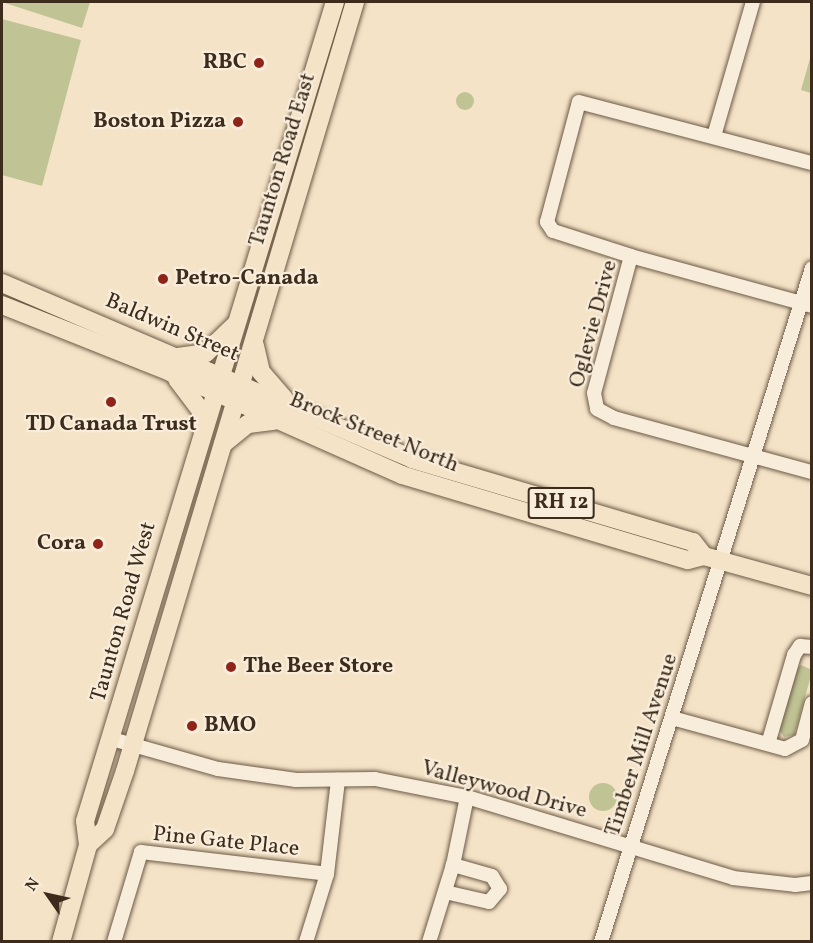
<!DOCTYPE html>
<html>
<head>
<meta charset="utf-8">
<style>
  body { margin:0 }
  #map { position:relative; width:813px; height:943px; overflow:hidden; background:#f5e3c7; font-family:Vollkorn,serif }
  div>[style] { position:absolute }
  .green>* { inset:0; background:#c0c393 }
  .round { border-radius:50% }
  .roads { filter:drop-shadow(0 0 2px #6b5a46) drop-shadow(0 0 2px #6b5a46) }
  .minor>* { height:14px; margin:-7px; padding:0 7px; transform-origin:7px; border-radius:7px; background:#f8eddb }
  .major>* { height:18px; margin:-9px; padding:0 9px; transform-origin:9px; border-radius:9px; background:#f5e3c7 }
  .dots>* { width:16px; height:16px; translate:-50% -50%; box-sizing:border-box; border:3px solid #f8eddb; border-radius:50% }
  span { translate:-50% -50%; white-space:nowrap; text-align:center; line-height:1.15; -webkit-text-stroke:4.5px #f8eddb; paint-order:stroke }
  .shield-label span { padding:2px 4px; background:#f8eddb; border:2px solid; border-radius:4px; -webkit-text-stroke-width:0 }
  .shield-label { font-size:21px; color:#3d2c1b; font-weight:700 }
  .poi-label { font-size:22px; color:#3d2c1b; font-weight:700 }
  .right { translate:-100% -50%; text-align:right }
  .left { translate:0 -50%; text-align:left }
  .street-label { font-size:22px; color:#3d2c1b }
  .frame { position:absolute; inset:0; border:3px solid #3d2c1b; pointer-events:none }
  .north { position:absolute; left:18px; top:865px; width:60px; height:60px; -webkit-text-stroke:4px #f8eddb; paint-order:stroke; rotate:304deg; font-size:16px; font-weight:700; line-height:24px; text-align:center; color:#3d2c1b }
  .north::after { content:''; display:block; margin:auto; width:21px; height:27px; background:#3d2c1b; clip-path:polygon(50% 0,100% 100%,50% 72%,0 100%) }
</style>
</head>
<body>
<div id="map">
  <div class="green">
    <div style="clip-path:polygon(2px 2px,90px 2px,82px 28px)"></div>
    <div style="clip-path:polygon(2px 19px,81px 40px,42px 186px,2px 175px)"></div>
    <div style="clip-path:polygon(811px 55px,812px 93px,811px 93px,801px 90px)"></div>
    <div class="round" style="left:456px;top:92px;width:18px;height:18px"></div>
    <div style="clip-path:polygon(801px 665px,810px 669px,811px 676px,794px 735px,784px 737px,778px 728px,796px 670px)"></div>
    <div class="round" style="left:589px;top:783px;width:28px;height:28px"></div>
  </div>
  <div class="roads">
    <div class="minor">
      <div style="left:714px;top:136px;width:140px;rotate:-73.8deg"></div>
      <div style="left:631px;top:256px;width:82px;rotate:-162.2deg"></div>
      <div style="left:553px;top:231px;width:11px;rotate:-124deg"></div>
      <div style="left:547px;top:222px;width:124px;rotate:-75.1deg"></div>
      <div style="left:579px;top:102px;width:241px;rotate:14.7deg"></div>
      <div style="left:812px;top:306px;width:188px;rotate:-164.6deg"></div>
      <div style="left:631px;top:256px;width:142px;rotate:105.1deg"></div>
      <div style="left:594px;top:393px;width:16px;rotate:79deg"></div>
      <div style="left:597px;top:409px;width:19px;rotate:28deg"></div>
      <div style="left:614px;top:418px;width:205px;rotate:15.3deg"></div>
      <div style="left:672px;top:718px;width:117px;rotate:15.3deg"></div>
      <div style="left:785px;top:749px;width:19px;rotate:-28deg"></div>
      <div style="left:802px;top:740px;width:38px;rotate:-75deg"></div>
      <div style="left:112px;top:739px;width:110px;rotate:15.8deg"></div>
      <div style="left:218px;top:769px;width:79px;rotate:8deg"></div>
      <div style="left:296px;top:780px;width:79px;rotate:-0.7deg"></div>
      <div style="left:375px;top:779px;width:94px;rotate:11.1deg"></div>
      <div style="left:467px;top:797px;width:278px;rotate:16.9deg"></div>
      <div style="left:733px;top:878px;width:62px;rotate:6.4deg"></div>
      <div style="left:795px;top:885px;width:17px;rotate:-7deg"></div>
      <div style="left:768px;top:744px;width:93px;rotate:-73.7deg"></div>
      <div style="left:794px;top:655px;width:11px;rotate:-56deg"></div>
      <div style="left:800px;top:646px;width:12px;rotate:5deg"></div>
      <div style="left:327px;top:874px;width:95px;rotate:-83.3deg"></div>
      <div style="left:445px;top:892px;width:45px;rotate:12.8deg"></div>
      <div style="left:489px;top:902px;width:17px;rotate:-50deg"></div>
      <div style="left:500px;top:889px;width:15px;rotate:-122deg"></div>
      <div style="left:492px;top:876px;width:41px;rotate:-164.2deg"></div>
      <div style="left:114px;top:942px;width:94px;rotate:-73.3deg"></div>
      <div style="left:141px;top:852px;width:187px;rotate:6.7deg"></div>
      <div style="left:327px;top:874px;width:71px;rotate:107.2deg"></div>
      <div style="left:429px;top:942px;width:81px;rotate:-72.7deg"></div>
      <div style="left:453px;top:865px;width:69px;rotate:-78.4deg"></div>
      <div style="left:601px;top:942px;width:706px;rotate:-72.62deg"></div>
    </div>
    <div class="major">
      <div style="left:2px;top:283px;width:446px;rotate:23.2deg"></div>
      <div style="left:412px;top:459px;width:293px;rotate:16.5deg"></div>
      <div style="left:693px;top:542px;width:18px;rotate:52deg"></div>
      <div style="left:2px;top:305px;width:181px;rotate:21.7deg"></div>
      <div style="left:170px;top:372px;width:254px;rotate:23.9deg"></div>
      <div style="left:402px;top:475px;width:298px;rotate:16.6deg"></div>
      <div style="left:688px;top:560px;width:16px;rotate:-14deg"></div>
      <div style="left:704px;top:556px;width:112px;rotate:15.5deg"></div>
      <div style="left:255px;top:346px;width:27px;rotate:77deg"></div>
      <div style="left:261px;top:372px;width:35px;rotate:49deg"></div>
      <div style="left:178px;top:357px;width:28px;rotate:-8deg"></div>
      <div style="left:206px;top:353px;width:42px;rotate:-44deg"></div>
      <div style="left:177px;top:379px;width:41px;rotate:52.9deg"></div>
      <div style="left:202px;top:412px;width:18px;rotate:87deg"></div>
      <div style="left:223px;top:444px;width:32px;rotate:-39deg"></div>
      <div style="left:248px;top:424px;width:26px;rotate:-7deg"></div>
      <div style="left:88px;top:845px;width:23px;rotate:-43deg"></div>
      <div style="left:105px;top:829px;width:61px;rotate:-71deg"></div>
      <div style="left:125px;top:771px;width:803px;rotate:-73.35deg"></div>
      <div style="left:61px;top:942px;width:101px;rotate:-74.4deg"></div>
      <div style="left:88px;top:845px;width:24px;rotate:-97deg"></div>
      <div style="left:85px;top:821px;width:856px;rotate:-73.03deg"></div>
    </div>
  </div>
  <div class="dots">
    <div style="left:259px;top:63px;background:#8f2418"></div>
    <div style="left:238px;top:122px;background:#8f2418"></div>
    <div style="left:163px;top:279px;background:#8f2418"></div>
    <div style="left:111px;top:402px;background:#8f2418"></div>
    <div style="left:98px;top:544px;background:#8f2418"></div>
    <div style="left:231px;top:667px;background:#8f2418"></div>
    <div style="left:192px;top:726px;background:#8f2418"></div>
  </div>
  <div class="shield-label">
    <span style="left:561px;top:503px">RH 12</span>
  </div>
  <div class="poi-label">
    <span class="right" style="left:247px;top:63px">RBC</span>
    <span class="right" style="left:226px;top:122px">Boston Pizza</span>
    <span class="left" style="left:175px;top:279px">Petro-Canada</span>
    <span style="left:111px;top:425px">TD Canada Trust</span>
    <span class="right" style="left:86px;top:544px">Cora</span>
    <span class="left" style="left:243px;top:667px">The Beer Store</span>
    <span class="left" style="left:204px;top:726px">BMO</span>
  </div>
  <div class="street-label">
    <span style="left:283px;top:160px;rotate:-73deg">Taunton Road East</span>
    <span style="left:594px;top:324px;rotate:-75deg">Oglevie Drive</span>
    <span style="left:172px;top:328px;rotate:23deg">Baldwin Street</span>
    <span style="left:374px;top:433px;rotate:22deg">Brock Street North</span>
    <span style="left:124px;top:612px;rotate:-74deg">Taunton Road West</span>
    <span style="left:642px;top:745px;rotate:-72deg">Timber Mill Avenue</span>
    <span style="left:504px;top:790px;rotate:15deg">Valleywood Drive</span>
    <span style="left:226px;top:842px;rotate:6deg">Pine Gate Place</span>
  </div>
  <div class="frame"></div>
  <div class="north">N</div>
</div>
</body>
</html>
